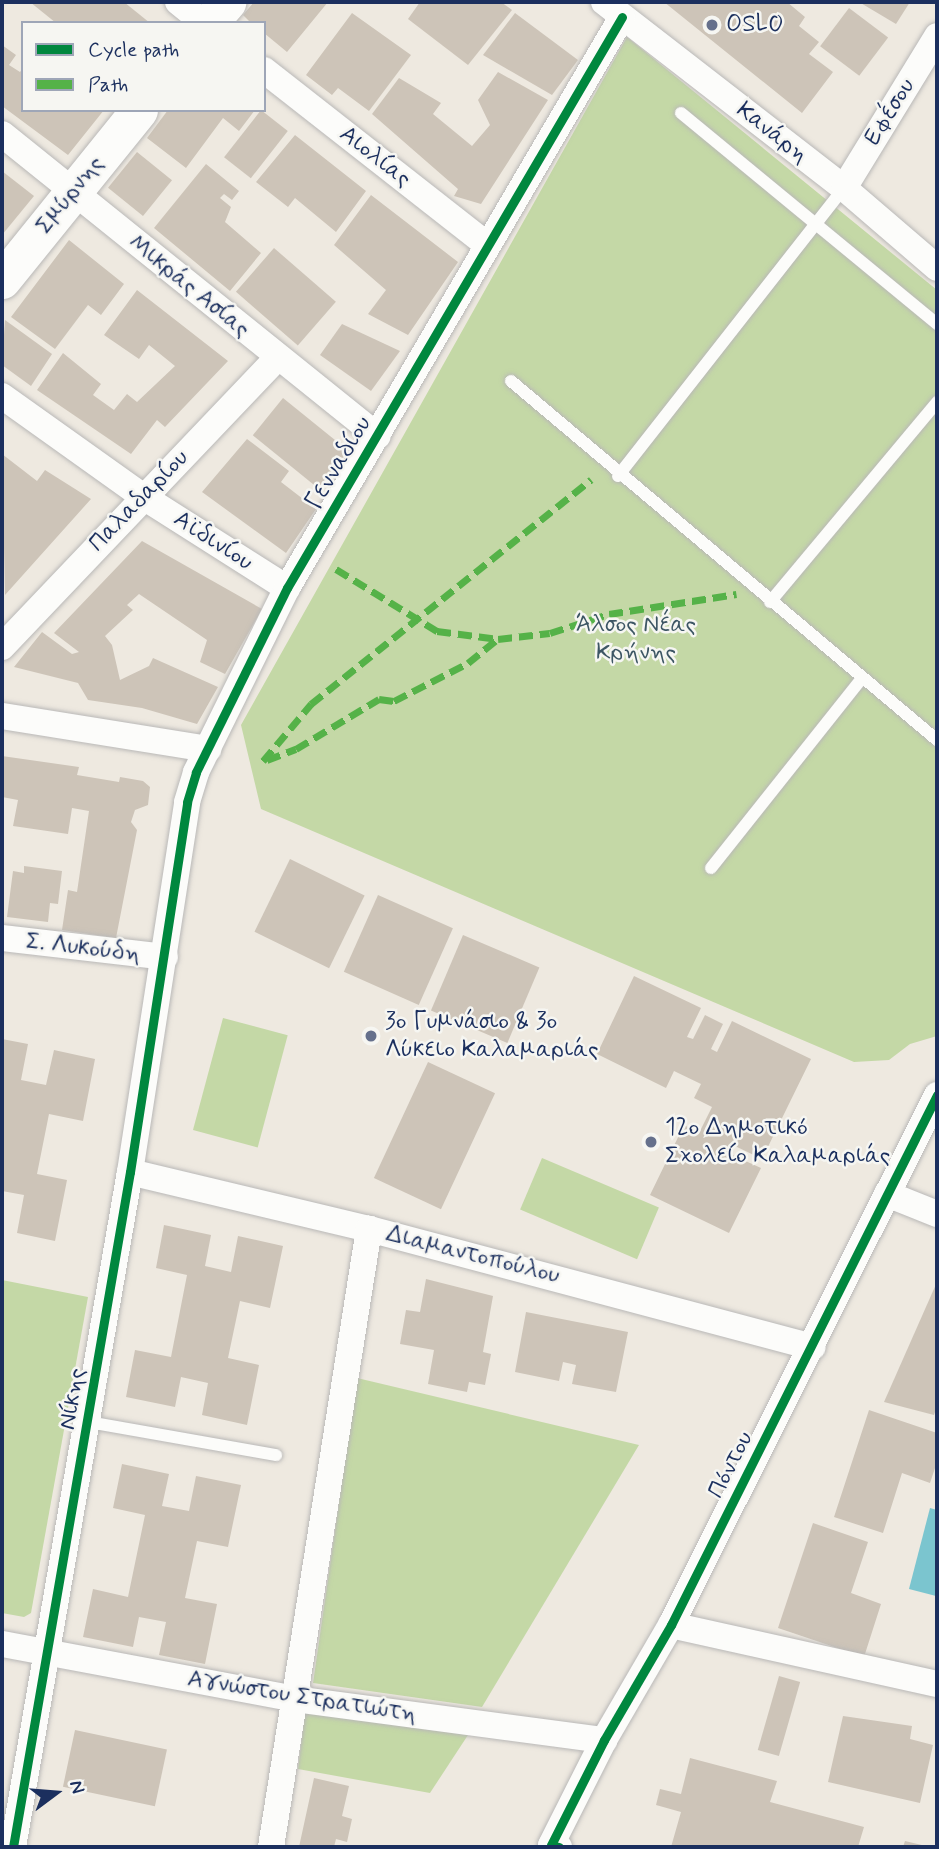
<!DOCTYPE html>
<html>
<head>
<meta charset="utf-8">
<style>
  body { margin:0 }
  #map { position:relative; width:939px; height:1849px; overflow:hidden; background:#eee9e0; font-family:Mynerve,sans-serif }
  div>[style] { position:absolute }
  .green>* { inset:0; background:#c4d8a6; transform-origin:0 0 }
  .water>* { inset:0; background:#7bc5cf }
  .building>* { inset:0; background:#cdc4b8; transform-origin:0 0 }
  .roads { filter:drop-shadow(0 0 2px #b9b8b7) drop-shadow(0 0 2px #b9b8b7) }
  .service>* { height:12px; margin:-6px; padding:0 6px; transform-origin:6px; border-radius:6px; background:#fcfcfa }
  .minor>* { height:26px; margin:-13px; padding:0 13px; transform-origin:13px; border-radius:13px; background:#fcfcfa }
  .secondary>* { height:37px; margin:-18.5px; padding:0 18.5px; transform-origin:18.5px; border-radius:18.5px; background:#fcfcfa }
  .quiet>* { height:7px; margin-top:-3.5px; transform-origin:0; background:repeating-linear-gradient(90deg,#55b248 0 14px,transparent 0 21px) }
  .cycleway>* { height:9px; margin:-4.5px; padding:0 4.5px; transform-origin:4.5px; border-radius:4.5px; background:#00873e }
  .dots>* { width:19px; height:19px; translate:-50% -50%; box-sizing:border-box; border:4px solid #f6f6f2; border-radius:50% }
  span { translate:-50% -50%; white-space:nowrap; text-align:center; line-height:1.15; -webkit-text-stroke:5px #f6f6f2; paint-order:stroke }
  .poi-label { font-size:24px; color:#1b2f5e }
  .left { translate:0 -50%; text-align:left }
  .street-label { font-size:24px; color:#1b2f5e }
  .park-label { font-size:24px; color:#3d5664 }
  .frame { position:absolute; inset:0; border:4px solid #1b2f5e; pointer-events:none }
  .legend { position:absolute; left:21px; top:21px; width:245px; height:91px; box-sizing:border-box; background:#f6f6f2; border:2px solid #9ea6b7; margin:0; padding:9px 12px; list-style:none; font-size:21px; color:#1b2f5e }
  .legend li { display:flex; align-items:center; gap:14px; height:35px }
  .legend b { width:35px; border:2px solid #9ea6b7 }
  .north { position:absolute; left:21px; top:1758px; width:70px; height:70px; -webkit-text-stroke:5px #f6f6f2; paint-order:stroke; rotate:74deg; font-size:19px; font-weight:700; line-height:28px; text-align:center; color:#1b2f5e }
  .north::after { content:''; display:block; margin:auto; width:24px; height:32px; background:#1b2f5e; clip-path:polygon(50% 0,100% 100%,50% 72%,0 100%) }
</style>
</head>
<body>
<div id="map">
  <div class="green">
    <div style="clip-path:polygon(627px 37px,937px 290px,937px 1036px,910px 1044px,889px 1060px,854px 1062px,261px 809px,241px 725px)"></div>
    <div style="left:223px;top:1018px;width:67px;height:116px;rotate:15deg"></div>
    <div style="left:542px;top:1158px;width:127px;height:56px;rotate:23deg"></div>
    <div style="clip-path:polygon(2px 1280px,88px 1297px,31px 1613px,24px 1617px,2px 1613px)"></div>
    <div style="clip-path:polygon(357px 1378px,639px 1445px,482px 1707px,313px 1683px)"></div>
    <div style="clip-path:polygon(305px 1712px,468px 1735px,430px 1793px,298px 1769px)"></div>
  </div>
  <div class="water">
    <div style="clip-path:polygon(930px 1508px,937px 1510px,936px 1596px,909px 1589px)"></div>
  </div>
  <div class="building">
    <div style="clip-path:polygon(30px 2px,124px 2px,150px 23px,56px 23px)"></div>
    <div style="clip-path:polygon(254px 2px,328px 2px,287px 52px,264px 33px,264px 23px,251px 23px,243px 15px)"></div>
    <div style="clip-path:polygon(420px 2px,501px 2px,512px 10px,468px 65px,408px 19px)"></div>
    <div style="clip-path:polygon(664px 2px,787px 2px,805px 17px,799px 26px,819px 42px,809px 54px,833px 72px,802px 113px)"></div>
    <div style="clip-path:polygon(859px 2px,910px 2px,896px 24px)"></div>
    <div style="left:849px;top:8px;width:49px;height:48px;rotate:37deg"></div>
    <div style="clip-path:polygon(352px 13px,411px 55px,369px 111px,338px 88px,332px 95px,306px 75px)"></div>
    <div style="clip-path:polygon(515px 13px,578px 60px,552px 95px,483px 55px)"></div>
    <div style="clip-path:polygon(2px 45px,16px 55px,9px 65px,20px 72px,23px 68px,23px 110px,104px 110px,68px 155px,2px 106px)"></div>
    <div style="clip-path:polygon(498px 72px,548px 100px,481px 204px,454px 196px,458px 189px,372px 114px,399px 78px,441px 103px,433px 114px,472px 146px,490px 125px,478px 100px)"></div>
    <div style="clip-path:polygon(168px 110px,255px 110px,239px 131px,223px 118px,186px 168px,147px 138px)"></div>
    <div style="left:261px;top:110px;width:34px;height:60px;rotate:38deg"></div>
    <div style="clip-path:polygon(295px 135px,366px 191px,336px 232px,295px 198px,288px 207px,256px 182px)"></div>
    <div style="left:137px;top:152px;width:45px;height:46px;rotate:39deg"></div>
    <div style="clip-path:polygon(206px 164px,239px 191px,232px 200px,224px 194px,220px 198px,231px 207px,225px 222px,261px 253px,230px 291px,154px 228px)"></div>
    <div style="clip-path:polygon(2px 171px,34px 196px,2px 235px)"></div>
    <div style="clip-path:polygon(371px 195px,458px 262px,408px 335px,368px 314px,386px 290px,334px 245px)"></div>
    <div style="clip-path:polygon(69px 240px,124px 284px,101px 315px,88px 305px,55px 349px,11px 317px)"></div>
    <div style="left:274px;top:248px;width:82px;height:58px;rotate:41deg"></div>
    <div style="clip-path:polygon(137px 290px,228px 361px,165px 427px,157px 420px,131px 454px,37px 390px,63px 353px,101px 384px,93px 395px,114px 410px,127px 394px,137px 402px,175px 366px,149px 345px,139px 359px,104px 335px)"></div>
    <div style="clip-path:polygon(5px 320px,52px 354px,31px 386px,2px 365px)"></div>
    <div style="clip-path:polygon(342px 324px,400px 351px,371px 391px,320px 355px)"></div>
    <div style="left:283px;top:398px;width:84px;height:48px;rotate:39deg"></div>
    <div style="clip-path:polygon(247px 439px,289px 471px,281px 482px,316px 509px,286px 553px,202px 492px)"></div>
    <div style="clip-path:polygon(2px 454px,37px 481px,45px 470px,91px 499px,5px 595px)"></div>
    <div style="clip-path:polygon(142px 541px,262px 609px,225px 674px,200px 662px,207px 640px,139px 594px,127px 605px,133px 610px,105px 636px,112px 645px,120px 680px,149px 666px,153px 658px,218px 687px,197px 724px,142px 708px,88px 700px,78px 683px,14px 667px,42px 632px,72px 654px,79px 652px,54px 633px)"></div>
    <div style="clip-path:polygon(2px 756px,79px 767px,77px 775px,119px 782px,120px 777px,143px 781px,150px 787px,148px 805px,135px 810px,131px 822px,137px 830px,116px 938px,62px 930px,68px 890px,77px 892px,89px 811px,72px 808px,68px 834px,13px 826px,18px 800px,2px 797px)"></div>
    <div style="left:290px;top:859px;width:83px;height:81px;rotate:26deg"></div>
    <div style="clip-path:polygon(24px 866px,62px 871px,58px 904px,50px 903px,48px 922px,7px 917px,13px 871px,24px 873px)"></div>
    <div style="left:378px;top:895px;width:82px;height:84px;rotate:24deg"></div>
    <div style="left:463px;top:935px;width:83px;height:82px;rotate:23deg"></div>
    <div style="clip-path:polygon(634px 976px,701px 1008px,687px 1037px,693px 1039px,705px 1015px,723px 1024px,711px 1049px,717px 1052px,732px 1021px,811px 1059px,762px 1159px,735px 1146px,730px 1154px,761px 1168px,729px 1233px,650px 1195px,684px 1125px,699px 1133px,712px 1107px,694px 1098px,701px 1084px,674px 1071px,666px 1088px,597px 1054px)"></div>
    <div style="clip-path:polygon(2px 1039px,28px 1044px,21px 1080px,46px 1085px,54px 1050px,95px 1059px,83px 1121px,49px 1114px,37px 1174px,67px 1180px,55px 1241px,17px 1233px,24px 1195px,2px 1191px)"></div>
    <div style="left:428px;top:1062px;width:74px;height:128px;rotate:25deg"></div>
    <div style="clip-path:polygon(164px 1225px,211px 1235px,205px 1266px,231px 1272px,238px 1236px,283px 1246px,270px 1308px,240px 1301px,228px 1358px,259px 1365px,247px 1425px,202px 1415px,208px 1383px,181px 1377px,175px 1407px,126px 1397px,135px 1350px,171px 1357px,187px 1275px,156px 1268px)"></div>
    <div style="clip-path:polygon(426px 1279px,493px 1296px,483px 1352px,491px 1354px,485px 1385px,469px 1382px,467px 1392px,428px 1384px,434px 1350px,400px 1344px,406px 1310px,420px 1312px)"></div>
    <div style="clip-path:polygon(937px 1282px,937px 1406px,934px 1415px,884px 1402px)"></div>
    <div style="clip-path:polygon(526px 1312px,628px 1332px,616px 1392px,572px 1384px,576px 1365px,563px 1362px,559px 1381px,515px 1372px)"></div>
    <div style="clip-path:polygon(869px 1410px,937px 1433px,937px 1462px,930px 1483px,902px 1473px,883px 1533px,834px 1517px)"></div>
    <div style="clip-path:polygon(122px 1464px,169px 1474px,162px 1506px,189px 1511px,196px 1476px,241px 1485px,228px 1547px,197px 1541px,185px 1598px,217px 1604px,205px 1664px,159px 1655px,166px 1622px,139px 1617px,133px 1647px,83px 1637px,93px 1589px,128px 1597px,145px 1515px,113px 1508px)"></div>
    <div style="clip-path:polygon(813px 1523px,868px 1542px,851px 1593px,881px 1604px,864px 1657px,778px 1628px)"></div>
    <div style="left:779px;top:1676px;width:22px;height:77px;rotate:16deg"></div>
    <div style="clip-path:polygon(843px 1716px,912px 1726px,910px 1739px,933px 1745px,920px 1803px,828px 1782px)"></div>
    <div style="left:75px;top:1730px;width:94px;height:58px;rotate:12deg"></div>
    <div style="clip-path:polygon(690px 1758px,777px 1781px,770px 1802px,864px 1827px,858px 1847px,671px 1847px,681px 1812px,656px 1805px,660px 1789px,681px 1794px)"></div>
    <div style="clip-path:polygon(314px 1778px,349px 1786px,342px 1816px,352px 1819px,347px 1842px,336px 1839px,334px 1847px,299px 1847px)"></div>
    <div style="clip-path:polygon(905px 1841px,926px 1846px,926px 1847px,903px 1847px)"></div>
  </div>
  <div class="roads">
    <div class="service">
      <div style="left:681px;top:113px;width:332px;rotate:39.5deg"></div>
      <div style="left:511px;top:381px;width:557px;rotate:40.12deg"></div>
      <div style="left:618px;top:476px;width:366px;rotate:-51.9deg"></div>
      <div style="left:770px;top:602px;width:261px;rotate:-50.1deg"></div>
      <div style="left:711px;top:868px;width:243px;rotate:-51.5deg"></div>
      <div style="left:88px;top:1422px;width:191px;rotate:10deg"></div>
    </div>
    <div class="minor">
      <div style="left:178px;top:2px;width:33px;rotate:39deg"></div>
      <div style="left:604px;top:2px;width:304px;rotate:37.8deg"></div>
      <div style="left:844px;top:188px;width:123px;rotate:40.7deg"></div>
      <div style="left:264px;top:70px;width:282px;rotate:38.1deg"></div>
      <div style="left:2px;top:134px;width:482px;rotate:38.8deg"></div>
      <div style="left:844px;top:188px;width:178px;rotate:-58.5deg"></div>
      <div style="left:2px;top:396px;width:172px;rotate:35.5deg"></div>
      <div style="left:142px;top:496px;width:172px;rotate:32.4deg"></div>
      <div style="left:2px;top:647px;width:399px;rotate:-46.4deg"></div>
      <div style="left:2px;top:716px;width:209px;rotate:9.1deg"></div>
      <div style="left:2px;top:938px;width:164px;rotate:6.6deg"></div>
      <div style="left:130px;top:1172px;width:246px;rotate:13.4deg"></div>
      <div style="left:369px;top:1229px;width:459px;rotate:14.9deg"></div>
      <div style="left:887px;top:1194px;width:54px;rotate:21.8deg"></div>
      <div style="left:671px;top:1625px;width:272px;rotate:12.5deg"></div>
      <div style="left:2px;top:1644px;width:298px;rotate:10.6deg"></div>
      <div style="left:295px;top:1699px;width:312px;rotate:7.6deg"></div>
      <div style="left:13px;top:1847px;width:685px;rotate:-80.17deg"></div>
      <div style="left:130px;top:1172px;width:374px;rotate:-81.2deg"></div>
      <div style="left:187px;top:802px;width:31px;rotate:-73deg"></div>
      <div style="left:196px;top:772px;width:205px;rotate:-63.7deg"></div>
      <div style="left:287px;top:588px;width:662px;rotate:-59.6deg"></div>
      <div style="left:271px;top:1847px;width:626px;rotate:-80.99deg"></div>
      <div style="left:559px;top:1847px;width:8px;rotate:-166deg"></div>
      <div style="left:551px;top:1845px;width:118px;rotate:-63.2deg"></div>
      <div style="left:604px;top:1740px;width:133px;rotate:-59.8deg"></div>
      <div style="left:671px;top:1625px;width:593px;rotate:-63.35deg"></div>
    </div>
    <div class="secondary">
      <div style="left:209px;top:23px;width:28px;rotate:-49deg"></div>
      <div style="left:2px;top:280px;width:218px;rotate:-51.1deg"></div>
    </div>
  </div>
  <div class="quiet">
    <div style="left:336px;top:569px;width:119px;rotate:31.5deg"></div>
    <div style="left:437px;top:631px;width:62px;rotate:7.5deg"></div>
    <div style="left:498px;top:639px;width:52px;rotate:-6.6deg"></div>
    <div style="left:550px;top:633px;width:62px;rotate:-17.9deg"></div>
    <div style="left:609px;top:614px;width:129px;rotate:-8.9deg"></div>
    <div style="left:267px;top:760px;width:31px;rotate:-21deg"></div>
    <div style="left:296px;top:749px;width:97px;rotate:-31.1deg"></div>
    <div style="left:379px;top:699px;width:15px;rotate:8deg"></div>
    <div style="left:394px;top:701px;width:83px;rotate:-27.2deg"></div>
    <div style="left:468px;top:663px;width:38px;rotate:-39deg"></div>
    <div style="left:263px;top:761px;width:75px;rotate:-49.9deg"></div>
    <div style="left:311px;top:704px;width:359px;rotate:-38.7deg"></div>
  </div>
  <div class="cycleway">
    <div style="left:13px;top:1847px;width:685px;rotate:-80.17deg"></div>
    <div style="left:130px;top:1172px;width:374px;rotate:-81.2deg"></div>
    <div style="left:187px;top:802px;width:31px;rotate:-73deg"></div>
    <div style="left:196px;top:772px;width:205px;rotate:-63.7deg"></div>
    <div style="left:287px;top:588px;width:662px;rotate:-59.6deg"></div>
    <div style="left:559px;top:1847px;width:8px;rotate:-166deg"></div>
    <div style="left:551px;top:1845px;width:118px;rotate:-63.2deg"></div>
    <div style="left:604px;top:1740px;width:133px;rotate:-59.8deg"></div>
    <div style="left:671px;top:1625px;width:593px;rotate:-63.35deg"></div>
  </div>
  <div class="dots">
    <div style="left:712px;top:25px;background:#65708c"></div>
    <div style="left:371px;top:1036px;background:#65708c"></div>
    <div style="left:651px;top:1142px;background:#65708c"></div>
  </div>
  <div class="poi-label">
    <span class="left" style="left:726px;top:25px">OSLO</span>
    <span class="left" style="left:385px;top:1036px">3ο Γυμνάσιο &amp; 3ο<br>Λύκειο Καλαμαριάς</span>
    <span class="left" style="left:665px;top:1142px">12ο Δημοτικό<br>Σχολείο Καλαμαριάς</span>
  </div>
  <div class="street-label">
    <span style="left:890px;top:112px;rotate:-58deg">Εφέσου</span>
    <span style="left:772px;top:133px;rotate:38deg">Κανάρη</span>
    <span style="left:375px;top:157px;rotate:38deg">Αιολίας</span>
    <span style="left:70px;top:195px;rotate:-51deg">Σμύρνης</span>
    <span style="left:189px;top:286px;rotate:39deg">Μικράς Ασίας</span>
    <span style="left:339px;top:463px;rotate:-59deg">Γενναδίου</span>
    <span style="left:139px;top:501px;rotate:-46deg">Παλαδαρίου</span>
    <span style="left:213px;top:541px;rotate:33deg">Αϊδινίου</span>
    <span style="left:83px;top:948px;rotate:7deg">Σ. Λυκούδη</span>
    <span style="left:473px;top:1255px;rotate:14deg">Διαμαντοπούλου</span>
    <span style="left:73px;top:1399px;rotate:-80deg">Νίκης</span>
    <span style="left:731px;top:1465px;rotate:-63deg">Πόντου</span>
    <span style="left:302px;top:1697px;rotate:9deg">Αγνώστου Στρατιώτη</span>
  </div>
  <div class="park-label">
    <span style="left:636px;top:639px">Άλσος Νέας<br>Κρήνης</span>
  </div>
  <div class="frame"></div>
  <ul class="legend">
  <li><b style="height:9px;background:#00873e"></b>Cycle path</li>
  <li><b style="height:9px;background:#55b248"></b>Path</li>
  </ul>
  <div class="north">N</div>
</div>
</body>
</html>
